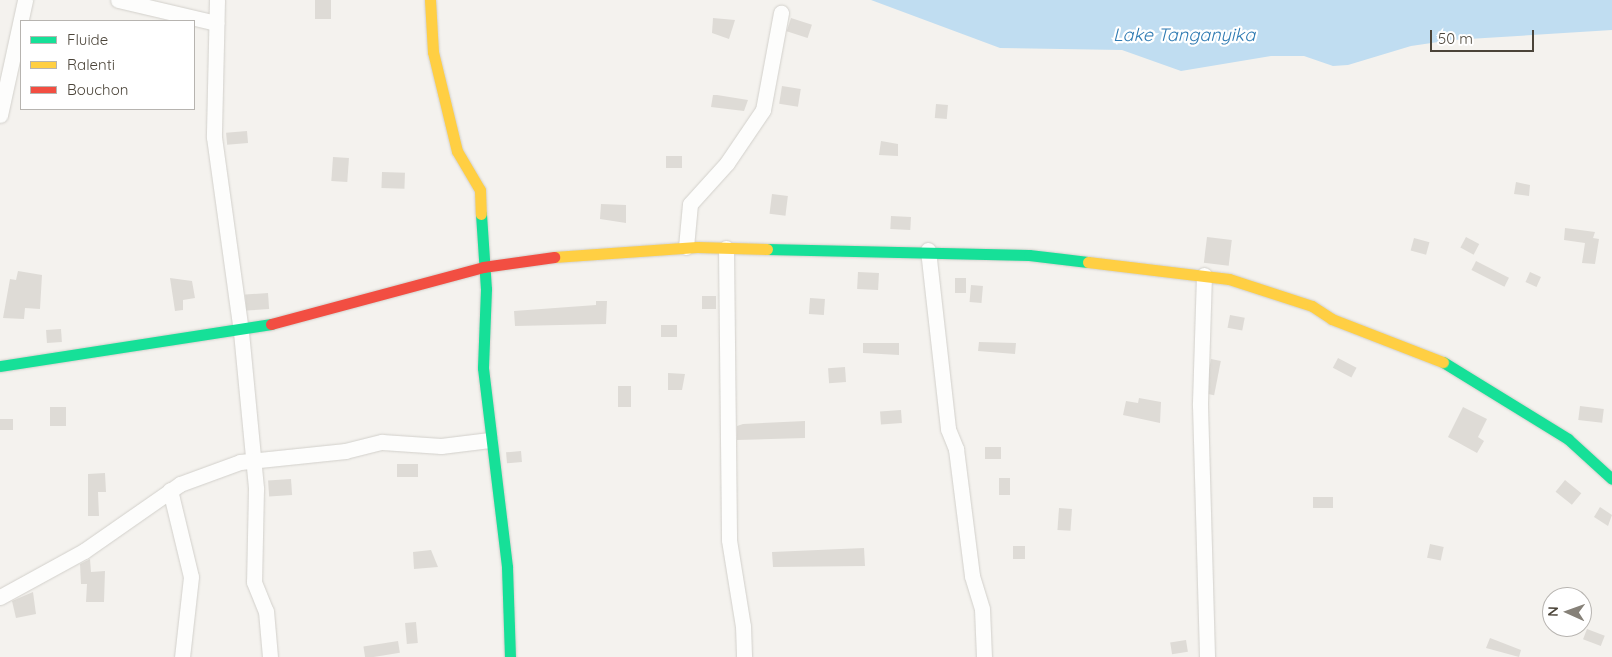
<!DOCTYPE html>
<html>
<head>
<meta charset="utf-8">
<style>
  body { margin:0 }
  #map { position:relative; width:1612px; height:657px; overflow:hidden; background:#f4f2ee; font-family:Quicksand,sans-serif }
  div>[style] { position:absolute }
  .water>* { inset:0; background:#c0ddf1 }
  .building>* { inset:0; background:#dedbd6; transform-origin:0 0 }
  .roads { filter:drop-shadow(0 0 1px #d2d0cb) drop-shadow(0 0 1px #d2d0cb) }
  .street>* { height:15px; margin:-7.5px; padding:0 7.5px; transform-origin:7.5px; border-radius:7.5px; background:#fdfdfc }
  .fast>* { height:11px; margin:-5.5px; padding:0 5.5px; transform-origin:5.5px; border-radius:5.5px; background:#16e098 }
  .slow>* { height:11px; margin:-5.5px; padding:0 5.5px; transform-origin:5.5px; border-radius:5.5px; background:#ffcf43 }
  .jam>* { height:11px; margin:-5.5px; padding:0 5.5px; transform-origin:5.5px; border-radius:5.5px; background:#f24e42 }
  span { translate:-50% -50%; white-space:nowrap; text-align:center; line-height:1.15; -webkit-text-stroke:4.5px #fff; paint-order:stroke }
  .water-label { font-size:18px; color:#2e7ab2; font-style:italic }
  .legend { position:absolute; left:20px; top:20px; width:175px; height:90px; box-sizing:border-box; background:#fff; border:1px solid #b7b4b0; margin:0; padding:6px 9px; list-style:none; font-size:15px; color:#4b4439 }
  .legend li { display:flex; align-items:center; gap:10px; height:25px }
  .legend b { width:25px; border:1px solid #b7b4b0 }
  .north { position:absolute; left:1542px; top:587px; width:50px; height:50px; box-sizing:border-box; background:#fff; border:1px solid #b7b4b0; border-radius:50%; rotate:272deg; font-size:14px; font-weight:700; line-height:20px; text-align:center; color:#4b4439 }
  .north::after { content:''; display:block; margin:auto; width:18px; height:22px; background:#868178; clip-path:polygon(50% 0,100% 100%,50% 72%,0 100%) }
  .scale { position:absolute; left:1430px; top:30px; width:104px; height:22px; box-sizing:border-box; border:2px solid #4b4439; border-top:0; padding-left:6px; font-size:15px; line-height:18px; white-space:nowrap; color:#4b4439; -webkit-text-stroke:4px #fff; paint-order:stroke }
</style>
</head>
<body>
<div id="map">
  <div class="water">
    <div style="clip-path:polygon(871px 0,1612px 0,1612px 30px,1452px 40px,1411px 46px,1348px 65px,1333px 66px,1304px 56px,1271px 56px,1181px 71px,1122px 50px,1000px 48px)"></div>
  </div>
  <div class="building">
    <div style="left:315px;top:0;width:16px;height:19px"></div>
    <div style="clip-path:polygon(713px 18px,735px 20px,729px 39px,712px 33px)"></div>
    <div style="left:791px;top:18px;width:22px;height:14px;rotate:18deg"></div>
    <div style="left:782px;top:86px;width:19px;height:18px;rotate:9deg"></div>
    <div style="clip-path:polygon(713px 95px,717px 95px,748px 100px,744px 111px,711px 107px)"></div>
    <div style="left:936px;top:104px;width:12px;height:14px;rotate:5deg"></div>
    <div style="left:247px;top:131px;width:12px;height:21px;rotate:85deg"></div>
    <div style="clip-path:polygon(881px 141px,898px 144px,898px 156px,879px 155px)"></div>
    <div style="left:666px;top:156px;width:16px;height:12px"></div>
    <div style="left:333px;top:157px;width:16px;height:24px;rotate:4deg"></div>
    <div style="left:382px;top:172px;width:23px;height:16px;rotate:2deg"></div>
    <div style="clip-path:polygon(1516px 182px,1530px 185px,1529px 196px,1514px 194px)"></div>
    <div style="left:772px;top:194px;width:16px;height:20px;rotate:7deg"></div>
    <div style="clip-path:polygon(601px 204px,626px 205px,626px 223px,600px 219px)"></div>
    <div style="left:891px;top:216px;width:20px;height:13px;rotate:3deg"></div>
    <div style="clip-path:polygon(1565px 228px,1595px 232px,1593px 238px,1599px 239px,1595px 264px,1582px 263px,1585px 243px,1564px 240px)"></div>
    <div style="left:1207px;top:237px;width:25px;height:26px;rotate:7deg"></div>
    <div style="left:1466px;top:237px;width:15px;height:12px;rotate:28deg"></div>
    <div style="left:1414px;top:238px;width:16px;height:13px;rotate:15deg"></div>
    <div style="left:1476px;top:261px;width:37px;height:10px;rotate:27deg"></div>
    <div style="clip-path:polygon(18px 271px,42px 275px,40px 309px,25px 308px,24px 319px,3px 318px,10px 279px,16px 280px)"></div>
    <div style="left:858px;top:272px;width:21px;height:17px;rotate:3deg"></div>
    <div style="left:1530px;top:272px;width:12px;height:11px;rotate:24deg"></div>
    <div style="clip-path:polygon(170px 278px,192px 281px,195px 298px,183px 300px,183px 310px,175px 311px)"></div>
    <div style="left:955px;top:278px;width:11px;height:15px"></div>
    <div style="left:971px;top:285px;width:12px;height:17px;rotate:5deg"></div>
    <div style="left:268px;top:293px;width:16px;height:23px;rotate:86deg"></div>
    <div style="left:702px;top:296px;width:14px;height:13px"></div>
    <div style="left:810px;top:298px;width:15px;height:16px;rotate:4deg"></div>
    <div style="clip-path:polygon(596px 301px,607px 301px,606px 324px,515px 326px,514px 311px,596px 305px)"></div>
    <div style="left:1230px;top:315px;width:15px;height:13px;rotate:11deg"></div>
    <div style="left:661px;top:325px;width:16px;height:12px"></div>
    <div style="left:61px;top:329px;width:13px;height:15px;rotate:86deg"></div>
    <div style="clip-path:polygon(979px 342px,1016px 343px,1015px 354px,978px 351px)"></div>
    <div style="clip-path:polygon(863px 343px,899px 343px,899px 355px,863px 353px)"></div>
    <div style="left:1338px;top:358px;width:21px;height:11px;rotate:28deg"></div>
    <div style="left:1211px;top:359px;width:10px;height:35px;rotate:11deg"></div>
    <div style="left:845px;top:367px;width:15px;height:17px;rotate:86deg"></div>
    <div style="clip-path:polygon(668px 373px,685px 374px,682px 390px,668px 390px)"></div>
    <div style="left:631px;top:386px;width:21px;height:13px;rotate:90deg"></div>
    <div style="clip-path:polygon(1139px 398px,1161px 402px,1160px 423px,1123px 415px,1126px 401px,1138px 403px)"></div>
    <div style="left:1580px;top:406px;width:24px;height:14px;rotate:7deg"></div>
    <div style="left:50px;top:407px;width:16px;height:19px"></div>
    <div style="clip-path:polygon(1463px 407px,1487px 419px,1478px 437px,1484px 441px,1477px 453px,1448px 437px)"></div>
    <div style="left:901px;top:410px;width:13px;height:21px;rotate:86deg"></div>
    <div style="left:0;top:419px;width:13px;height:11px"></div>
    <div style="clip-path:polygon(805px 421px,805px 438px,737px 440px,737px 426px,743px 424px)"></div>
    <div style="left:985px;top:447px;width:16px;height:12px"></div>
    <div style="left:521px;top:451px;width:11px;height:15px;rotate:85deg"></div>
    <div style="left:418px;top:464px;width:13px;height:21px;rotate:90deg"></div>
    <div style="clip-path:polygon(105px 473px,106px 492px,98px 492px,99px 516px,88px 516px,88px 474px)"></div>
    <div style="left:999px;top:478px;width:11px;height:17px"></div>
    <div style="left:291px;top:479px;width:16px;height:23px;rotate:86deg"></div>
    <div style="left:1565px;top:480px;width:21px;height:15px;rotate:39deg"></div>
    <div style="left:1313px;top:497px;width:20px;height:11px"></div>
    <div style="clip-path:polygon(1600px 507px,1612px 515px,1608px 526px,1594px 517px)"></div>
    <div style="left:1059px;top:508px;width:13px;height:22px;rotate:4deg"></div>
    <div style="left:1430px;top:544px;width:14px;height:14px;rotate:12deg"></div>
    <div style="left:1013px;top:546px;width:12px;height:13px"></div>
    <div style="clip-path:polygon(864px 548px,865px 566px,773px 567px,772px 552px)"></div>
    <div style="clip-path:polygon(431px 550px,438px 567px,414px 569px,413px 552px)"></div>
    <div style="clip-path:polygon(90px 559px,91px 572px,105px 571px,104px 602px,86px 602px,87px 584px,81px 584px,80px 564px)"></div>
    <div style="clip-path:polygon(33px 592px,36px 614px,16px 618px,12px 601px)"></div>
    <div style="left:416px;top:622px;width:21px;height:11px;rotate:85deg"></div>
    <div style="left:1587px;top:629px;width:19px;height:11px;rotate:21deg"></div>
    <div style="clip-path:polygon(1490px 638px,1521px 650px,1519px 657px,1486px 648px)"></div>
    <div style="left:1186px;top:640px;width:12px;height:16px;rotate:81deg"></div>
    <div style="left:398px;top:641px;width:12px;height:35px;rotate:81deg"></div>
  </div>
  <div class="roads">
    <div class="street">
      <div style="left:118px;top:0;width:101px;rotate:13.2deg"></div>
      <div style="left:217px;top:0;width:137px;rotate:91.3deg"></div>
      <div style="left:214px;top:137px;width:197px;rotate:82.1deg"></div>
      <div style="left:241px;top:332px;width:158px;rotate:84.5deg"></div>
      <div style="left:256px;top:489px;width:93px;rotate:91.2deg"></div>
      <div style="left:254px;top:582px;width:31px;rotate:68deg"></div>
      <div style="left:266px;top:611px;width:46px;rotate:85deg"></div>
      <div style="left:0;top:115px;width:118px;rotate:-77.7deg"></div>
      <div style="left:686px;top:247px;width:43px;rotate:-84.7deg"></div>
      <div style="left:690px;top:204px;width:55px;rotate:-47.9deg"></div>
      <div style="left:727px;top:163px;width:64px;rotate:-55.8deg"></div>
      <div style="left:763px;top:110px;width:99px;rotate:-79.5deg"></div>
      <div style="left:726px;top:248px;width:292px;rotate:89.4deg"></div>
      <div style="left:729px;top:540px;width:87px;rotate:80.8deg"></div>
      <div style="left:743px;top:626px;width:31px;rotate:88deg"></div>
      <div style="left:928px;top:250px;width:180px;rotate:83.6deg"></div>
      <div style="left:948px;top:429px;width:22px;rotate:68deg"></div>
      <div style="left:956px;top:449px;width:128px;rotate:82.8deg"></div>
      <div style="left:972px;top:576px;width:34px;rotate:73deg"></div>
      <div style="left:982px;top:609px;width:48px;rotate:87.6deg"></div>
      <div style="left:1204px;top:275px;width:130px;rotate:91.8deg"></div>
      <div style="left:1200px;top:405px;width:252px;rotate:88.4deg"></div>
      <div style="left:170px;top:490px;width:89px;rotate:76.4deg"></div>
      <div style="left:191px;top:577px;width:81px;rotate:96.4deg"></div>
      <div style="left:0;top:597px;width:96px;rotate:-28.7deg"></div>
      <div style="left:84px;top:551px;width:117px;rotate:-34.9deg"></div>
      <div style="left:180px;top:484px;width:64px;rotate:-20.1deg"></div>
      <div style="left:240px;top:462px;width:106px;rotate:-6deg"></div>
      <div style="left:345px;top:451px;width:38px;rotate:-14deg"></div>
      <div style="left:382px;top:442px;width:59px;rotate:3.9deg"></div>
      <div style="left:441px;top:446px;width:49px;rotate:-7deg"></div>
    </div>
    <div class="fast">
      <div style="left:481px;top:214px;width:75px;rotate:86.2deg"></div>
      <div style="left:486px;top:289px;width:79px;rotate:92.2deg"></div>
      <div style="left:483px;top:368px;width:200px;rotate:83.1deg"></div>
      <div style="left:507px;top:567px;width:90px;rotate:88.1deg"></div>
      <div style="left:767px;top:249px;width:262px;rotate:1.3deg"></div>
      <div style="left:1029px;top:255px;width:59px;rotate:6.8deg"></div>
      <div style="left:1443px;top:362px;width:147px;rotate:31.6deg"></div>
      <div style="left:1568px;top:439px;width:59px;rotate:42.3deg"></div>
      <div style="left:0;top:366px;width:274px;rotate:-8.8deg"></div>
    </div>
    <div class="slow">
      <div style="left:430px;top:0;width:52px;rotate:86.7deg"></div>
      <div style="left:433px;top:52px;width:102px;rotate:76.4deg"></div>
      <div style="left:457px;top:151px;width:45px;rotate:59.5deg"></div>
      <div style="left:480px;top:190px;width:24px;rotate:88deg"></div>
      <div style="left:554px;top:257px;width:143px;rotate:-4deg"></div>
      <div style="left:697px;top:247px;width:70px;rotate:1.6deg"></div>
      <div style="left:1088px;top:262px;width:142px;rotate:6.9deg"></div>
      <div style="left:1229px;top:279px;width:87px;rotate:18deg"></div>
      <div style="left:1312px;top:306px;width:24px;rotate:33deg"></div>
      <div style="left:1332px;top:319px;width:119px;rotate:21.2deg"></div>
    </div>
    <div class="jam">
      <div style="left:271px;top:324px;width:220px;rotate:-15deg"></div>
      <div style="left:483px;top:267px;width:72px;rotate:-8deg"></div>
    </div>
  </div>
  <div class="water-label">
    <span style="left:1184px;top:35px">Lake Tanganyika</span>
  </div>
  <ul class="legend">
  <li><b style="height:6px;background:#16e098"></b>Fluide</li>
  <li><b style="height:6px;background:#ffcf43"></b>Ralenti</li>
  <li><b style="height:6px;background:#f24e42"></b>Bouchon</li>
  </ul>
  <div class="north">N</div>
  <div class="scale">50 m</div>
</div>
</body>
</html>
